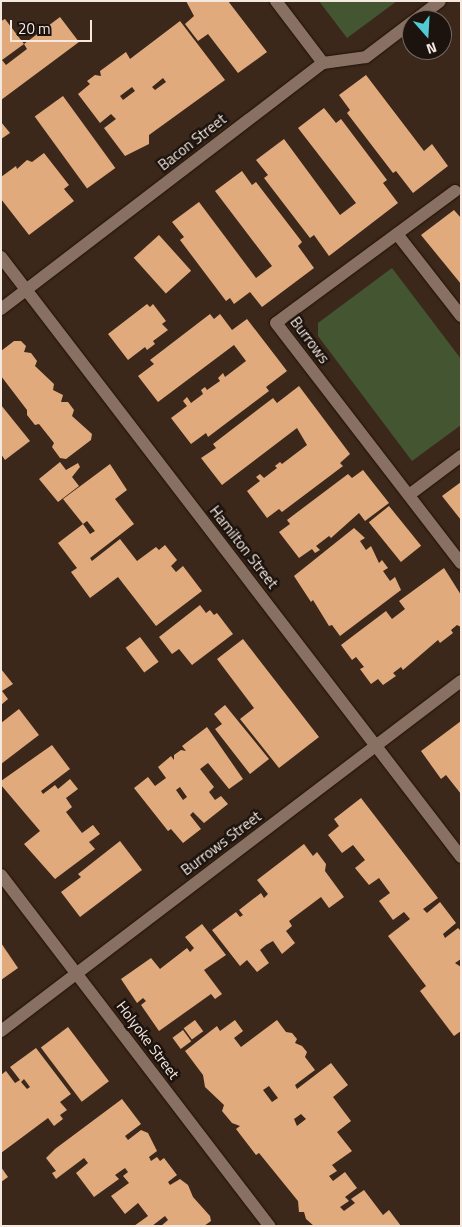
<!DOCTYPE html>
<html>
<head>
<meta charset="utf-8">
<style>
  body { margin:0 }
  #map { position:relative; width:462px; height:1227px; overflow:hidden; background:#3c281b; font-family:"Titillium Web",sans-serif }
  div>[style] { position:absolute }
  .green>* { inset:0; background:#435631 }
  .building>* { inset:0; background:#e1aa7d; transform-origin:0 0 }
  .roads { filter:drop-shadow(0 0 1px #221105) drop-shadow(0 0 1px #221105) }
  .minor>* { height:12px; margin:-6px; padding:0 6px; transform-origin:6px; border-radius:6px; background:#887162 }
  span { translate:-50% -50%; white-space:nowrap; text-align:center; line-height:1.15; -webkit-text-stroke:5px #1c130e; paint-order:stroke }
  .street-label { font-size:15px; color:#f5e8df }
  .frame { position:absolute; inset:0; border:2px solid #f5e8df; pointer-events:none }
  .north { position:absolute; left:402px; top:10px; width:50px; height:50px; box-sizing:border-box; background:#1c130e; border:1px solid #736862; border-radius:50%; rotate:161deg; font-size:14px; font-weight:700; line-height:20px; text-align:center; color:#f5e8df }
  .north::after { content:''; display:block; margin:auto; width:18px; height:22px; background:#51ccd4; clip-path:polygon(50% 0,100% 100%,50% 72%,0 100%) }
  .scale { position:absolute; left:10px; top:20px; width:82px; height:22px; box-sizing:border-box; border:2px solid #f5e8df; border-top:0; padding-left:6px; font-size:15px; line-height:18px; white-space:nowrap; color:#f5e8df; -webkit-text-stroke:4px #1c130e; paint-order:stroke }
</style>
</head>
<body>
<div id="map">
  <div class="green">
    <div style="clip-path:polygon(319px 1px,397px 1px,347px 38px)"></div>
    <div style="clip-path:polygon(392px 268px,461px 359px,461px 425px,412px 461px,318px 336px,318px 323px)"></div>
  </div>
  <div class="building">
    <div style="clip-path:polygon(186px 1px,228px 1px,267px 52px,238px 73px,208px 34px,198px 41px,185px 24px,194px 16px)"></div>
    <div style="clip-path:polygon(60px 17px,79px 42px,1px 100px,1px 21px,5px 19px,24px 44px,2px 60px,6px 65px,27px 49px,24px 44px)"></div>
    <div style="clip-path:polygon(evenodd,180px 21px,225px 80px,149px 135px,149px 144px,125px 156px,104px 128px,116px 119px,111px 114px,100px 123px,78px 94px,90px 84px,87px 81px,95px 75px,101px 76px,100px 71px,126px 52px,130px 59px,180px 21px,163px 78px,166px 82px,155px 90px,152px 87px,163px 78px,180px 21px,132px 87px,135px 91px,123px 100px,120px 96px,132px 87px)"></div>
    <div style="clip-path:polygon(366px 75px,424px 151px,432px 144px,448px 166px,413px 193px,396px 171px,393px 173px,347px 113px,350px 110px,339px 95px)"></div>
    <div style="left:63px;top:96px;width:89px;height:35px;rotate:54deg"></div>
    <div style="clip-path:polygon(324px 108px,336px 123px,341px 119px,387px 180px,383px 183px,398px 203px,329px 256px,314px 235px,310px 238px,264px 178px,268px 175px,256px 160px,284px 139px,340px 215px,356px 203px,298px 128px)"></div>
    <div style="clip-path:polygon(1px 122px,10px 133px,1px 139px)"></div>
    <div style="clip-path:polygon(44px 153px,69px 185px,64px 189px,74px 201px,29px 235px,1px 199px,1px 177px,16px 166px,17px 169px,27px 160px,32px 162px)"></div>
    <div style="clip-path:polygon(242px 171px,252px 185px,256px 182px,302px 242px,298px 246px,314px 268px,262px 307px,250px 292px,234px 304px,230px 298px,226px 301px,180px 240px,184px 237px,172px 222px,199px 202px,256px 278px,272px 266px,215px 191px)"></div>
    <div style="clip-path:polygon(454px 210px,461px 218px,461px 284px,421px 235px)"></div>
    <div style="left:159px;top:235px;width:48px;height:34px;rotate:48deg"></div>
    <div style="clip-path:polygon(147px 304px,150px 307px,153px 304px,166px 321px,162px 324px,168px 330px,153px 341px,155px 344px,147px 350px,145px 347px,128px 360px,108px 334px)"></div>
    <div style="clip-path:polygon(210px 314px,214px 319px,220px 314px,232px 330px,247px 319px,287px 371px,266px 387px,269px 391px,208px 437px,206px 433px,191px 444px,171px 418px,187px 406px,183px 401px,187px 397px,191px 403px,203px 394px,201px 390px,205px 387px,207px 390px,220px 381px,218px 378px,223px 373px,225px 377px,246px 361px,234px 345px,158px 402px,138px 376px,154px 364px,150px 360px)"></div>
    <div style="clip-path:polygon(14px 341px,21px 341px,26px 346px,24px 352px,31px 353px,37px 361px,35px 366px,54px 384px,53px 390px,63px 395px,61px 402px,68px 402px,74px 410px,72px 416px,92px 434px,91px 440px,66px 459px,60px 458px,52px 447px,54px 443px,39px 424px,35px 425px,27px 415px,27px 410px,1px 376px,1px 351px)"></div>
    <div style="clip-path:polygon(299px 386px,350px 454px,340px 463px,343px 466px,282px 512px,279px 509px,267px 518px,247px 491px,260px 481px,256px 477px,260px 474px,264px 478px,277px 468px,275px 466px,280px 462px,282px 464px,307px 445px,297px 428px,222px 485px,201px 458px,216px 448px,213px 444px,273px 398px,277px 403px)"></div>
    <div style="clip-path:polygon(1px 405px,30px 441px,5px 460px,1px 454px)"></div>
    <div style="clip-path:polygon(60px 462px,66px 470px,78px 463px,80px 467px,72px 477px,79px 486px,58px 502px,39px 479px)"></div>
    <div style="clip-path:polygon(evenodd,110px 464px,127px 490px,115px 499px,134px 524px,90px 558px,92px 561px,120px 539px,137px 561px,156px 547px,159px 550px,165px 545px,177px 560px,171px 566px,176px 572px,183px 566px,202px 591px,156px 626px,118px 577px,90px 598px,71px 572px,77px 568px,58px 543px,83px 524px,63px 499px,110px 464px,87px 521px,95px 531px,90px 534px,83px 524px,87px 521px)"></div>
    <div style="clip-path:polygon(363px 470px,389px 503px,365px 521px,359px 513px,331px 538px,329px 536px,316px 546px,320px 550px,315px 553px,312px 549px,299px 558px,279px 532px,290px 524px,287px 520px,348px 474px,352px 478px)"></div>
    <div style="clip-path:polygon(461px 482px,461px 520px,442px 496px)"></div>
    <div style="left:389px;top:506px;width:51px;height:26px;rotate:51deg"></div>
    <div style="clip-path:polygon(354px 528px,365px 538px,360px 541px,366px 550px,371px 546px,379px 563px,382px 560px,388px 568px,383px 571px,390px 581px,395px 577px,401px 590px,340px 636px,332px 625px,329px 626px,313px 600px,311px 602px,294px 576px)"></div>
    <div style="clip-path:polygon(444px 568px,461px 595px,461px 627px,457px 625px,451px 630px,453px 633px,440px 643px,438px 640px,403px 670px,401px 667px,393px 673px,396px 676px,383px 685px,378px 679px,371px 684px,360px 669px,364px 667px,356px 657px,352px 660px,341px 645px,386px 611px,392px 619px,405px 609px,399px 601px)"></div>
    <div style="clip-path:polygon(200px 605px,206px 613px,210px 610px,214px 615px,217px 613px,233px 634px,192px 665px,179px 649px,172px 654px,159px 637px)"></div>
    <div style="left:140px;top:637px;width:31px;height:18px;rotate:53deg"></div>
    <div style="clip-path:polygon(243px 639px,319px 737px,279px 768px,240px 719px,254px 708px,217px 659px)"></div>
    <div style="clip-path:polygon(1px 669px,13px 684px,2px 691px,8px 699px,1px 705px)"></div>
    <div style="clip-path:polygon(225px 705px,269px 759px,250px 774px,215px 729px,222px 724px,214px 714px)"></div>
    <div style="clip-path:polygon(19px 709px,39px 735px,1px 764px,1px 723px)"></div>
    <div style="clip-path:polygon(461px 721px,461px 794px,446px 775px,441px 779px,421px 751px)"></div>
    <div style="clip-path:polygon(evenodd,207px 727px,243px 779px,229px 789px,208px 763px,200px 769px,214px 787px,209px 792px,215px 800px,221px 796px,228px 804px,204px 823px,193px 812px,190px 815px,201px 829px,183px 843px,171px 829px,168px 831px,134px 788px,148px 777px,155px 786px,166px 778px,158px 767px,171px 756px,174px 760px,174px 755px,181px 750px,186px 751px,182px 746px,207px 727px,180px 787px,187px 797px,183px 800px,176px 790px,180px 787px)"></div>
    <div style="clip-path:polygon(52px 745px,70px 769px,41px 791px,43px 794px,55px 785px,58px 789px,70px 779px,78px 789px,66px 798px,72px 807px,66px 812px,82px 833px,93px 825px,100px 834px,89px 842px,95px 849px,55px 879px,24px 844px,40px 831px,1px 785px,1px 781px)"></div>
    <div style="clip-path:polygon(361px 798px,438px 898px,423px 909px,427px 913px,440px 902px,456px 923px,443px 934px,445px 938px,458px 928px,461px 931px,461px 959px,455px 963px,461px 967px,461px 1031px,454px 1036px,420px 991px,426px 986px,388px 936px,410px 919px,404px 912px,393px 920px,379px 901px,390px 893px,379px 878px,369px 885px,355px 868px,365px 860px,353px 845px,342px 853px,328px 835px,339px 826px,334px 819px)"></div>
    <div style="clip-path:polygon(120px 841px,142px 870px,80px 917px,61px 892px,81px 877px,78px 874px)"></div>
    <div style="clip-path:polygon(304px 844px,313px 856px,317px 852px,326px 864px,325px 871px,344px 897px,329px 908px,321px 897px,289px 921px,292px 926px,286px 931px,295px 943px,282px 954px,273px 941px,266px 945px,260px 950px,269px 963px,257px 972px,247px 960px,240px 966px,212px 930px,236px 912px,240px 917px,243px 915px,239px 910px,261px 893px,264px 898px,268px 894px,257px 880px)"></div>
    <div style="clip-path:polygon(202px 924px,226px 955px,204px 970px,222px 994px,215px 999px,211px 994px,159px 1031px,141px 1005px,146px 1001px,143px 998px,137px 1003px,121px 979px,151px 958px,160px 969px,187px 948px,190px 952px,194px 948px,185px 937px)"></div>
    <div style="clip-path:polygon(1px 943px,18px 968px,1px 980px)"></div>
    <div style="left:195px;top:1020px;width:14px;height:14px;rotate:54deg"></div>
    <div style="clip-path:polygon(evenodd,235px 1020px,243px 1031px,234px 1038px,241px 1047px,277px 1020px,286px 1032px,292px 1033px,297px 1039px,295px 1043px,302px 1046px,307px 1052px,305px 1057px,315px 1070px,295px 1085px,297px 1089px,331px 1063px,348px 1085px,333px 1097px,351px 1121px,337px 1132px,352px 1151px,332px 1165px,337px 1171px,329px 1176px,333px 1181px,345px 1172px,357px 1188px,345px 1197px,349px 1201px,340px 1207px,344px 1211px,355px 1203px,351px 1199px,364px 1190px,383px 1215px,389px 1210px,401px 1226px,314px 1226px,306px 1219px,304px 1212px,299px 1212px,298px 1201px,259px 1153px,256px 1155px,236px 1129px,240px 1126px,232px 1123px,222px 1111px,224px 1105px,205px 1087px,203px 1075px,185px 1051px,217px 1026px,220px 1031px,235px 1020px,269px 1086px,278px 1098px,272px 1102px,263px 1090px,269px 1086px,235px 1020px,301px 1114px,306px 1119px,297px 1126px,294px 1119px,301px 1114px)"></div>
    <div style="left:68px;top:1027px;width:68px;height:34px;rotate:53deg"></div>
    <div style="left:183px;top:1030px;width:14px;height:13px;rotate:54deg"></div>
    <div style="clip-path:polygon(evenodd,36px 1048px,71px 1094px,60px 1102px,67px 1110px,60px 1115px,63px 1119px,54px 1126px,48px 1118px,1px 1153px,1px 1075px,6px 1071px,15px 1083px,20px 1080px,10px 1067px,36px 1048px,24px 1079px,30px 1087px,27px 1089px,21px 1082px,24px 1079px)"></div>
    <div style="clip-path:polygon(122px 1099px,141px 1124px,125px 1136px,128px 1140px,141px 1130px,148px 1133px,157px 1151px,149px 1157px,151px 1161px,157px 1157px,160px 1161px,164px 1158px,177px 1175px,168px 1182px,170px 1185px,180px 1179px,188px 1185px,193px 1197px,210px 1216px,211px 1221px,204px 1226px,161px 1226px,168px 1220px,165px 1216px,152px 1226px,134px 1226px,148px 1216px,138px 1203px,125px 1214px,111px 1196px,129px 1183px,123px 1176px,128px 1172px,125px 1168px,115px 1175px,119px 1179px,94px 1197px,76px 1173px,88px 1163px,84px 1158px,56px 1179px,52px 1173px,56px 1171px,46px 1158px,55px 1149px)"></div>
    <div style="clip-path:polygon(1px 1167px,8px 1177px,1px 1182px)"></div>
  </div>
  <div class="roads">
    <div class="minor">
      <div style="left:276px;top:1px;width:78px;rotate:52.8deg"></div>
      <div style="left:415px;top:20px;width:31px;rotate:-37deg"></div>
      <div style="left:455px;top:191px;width:222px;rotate:143.6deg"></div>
      <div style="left:276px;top:323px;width:303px;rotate:52.4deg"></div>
      <div style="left:397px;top:234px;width:104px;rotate:52deg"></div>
      <div style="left:1px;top:257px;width:756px;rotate:52.52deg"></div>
      <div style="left:1px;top:309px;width:405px;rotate:-37.4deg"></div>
      <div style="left:323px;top:63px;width:43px;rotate:-7.9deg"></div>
      <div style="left:366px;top:57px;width:58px;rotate:-37.3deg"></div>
      <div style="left:409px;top:495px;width:65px;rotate:-36.9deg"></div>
      <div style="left:1px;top:875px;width:442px;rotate:52.6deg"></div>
      <div style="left:1px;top:1031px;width:578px;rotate:-37.27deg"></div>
    </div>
  </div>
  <div class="street-label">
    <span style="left:192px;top:142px;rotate:-38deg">Bacon Street</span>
    <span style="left:310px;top:340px;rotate:53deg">Burrows</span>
    <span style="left:244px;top:547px;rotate:52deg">Hamilton Street</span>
    <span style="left:221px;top:843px;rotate:-37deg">Burrows Street</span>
    <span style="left:148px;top:1040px;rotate:53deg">Holyoke Street</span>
  </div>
  <div class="frame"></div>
  <div class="north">N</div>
  <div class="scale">20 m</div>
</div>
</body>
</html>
